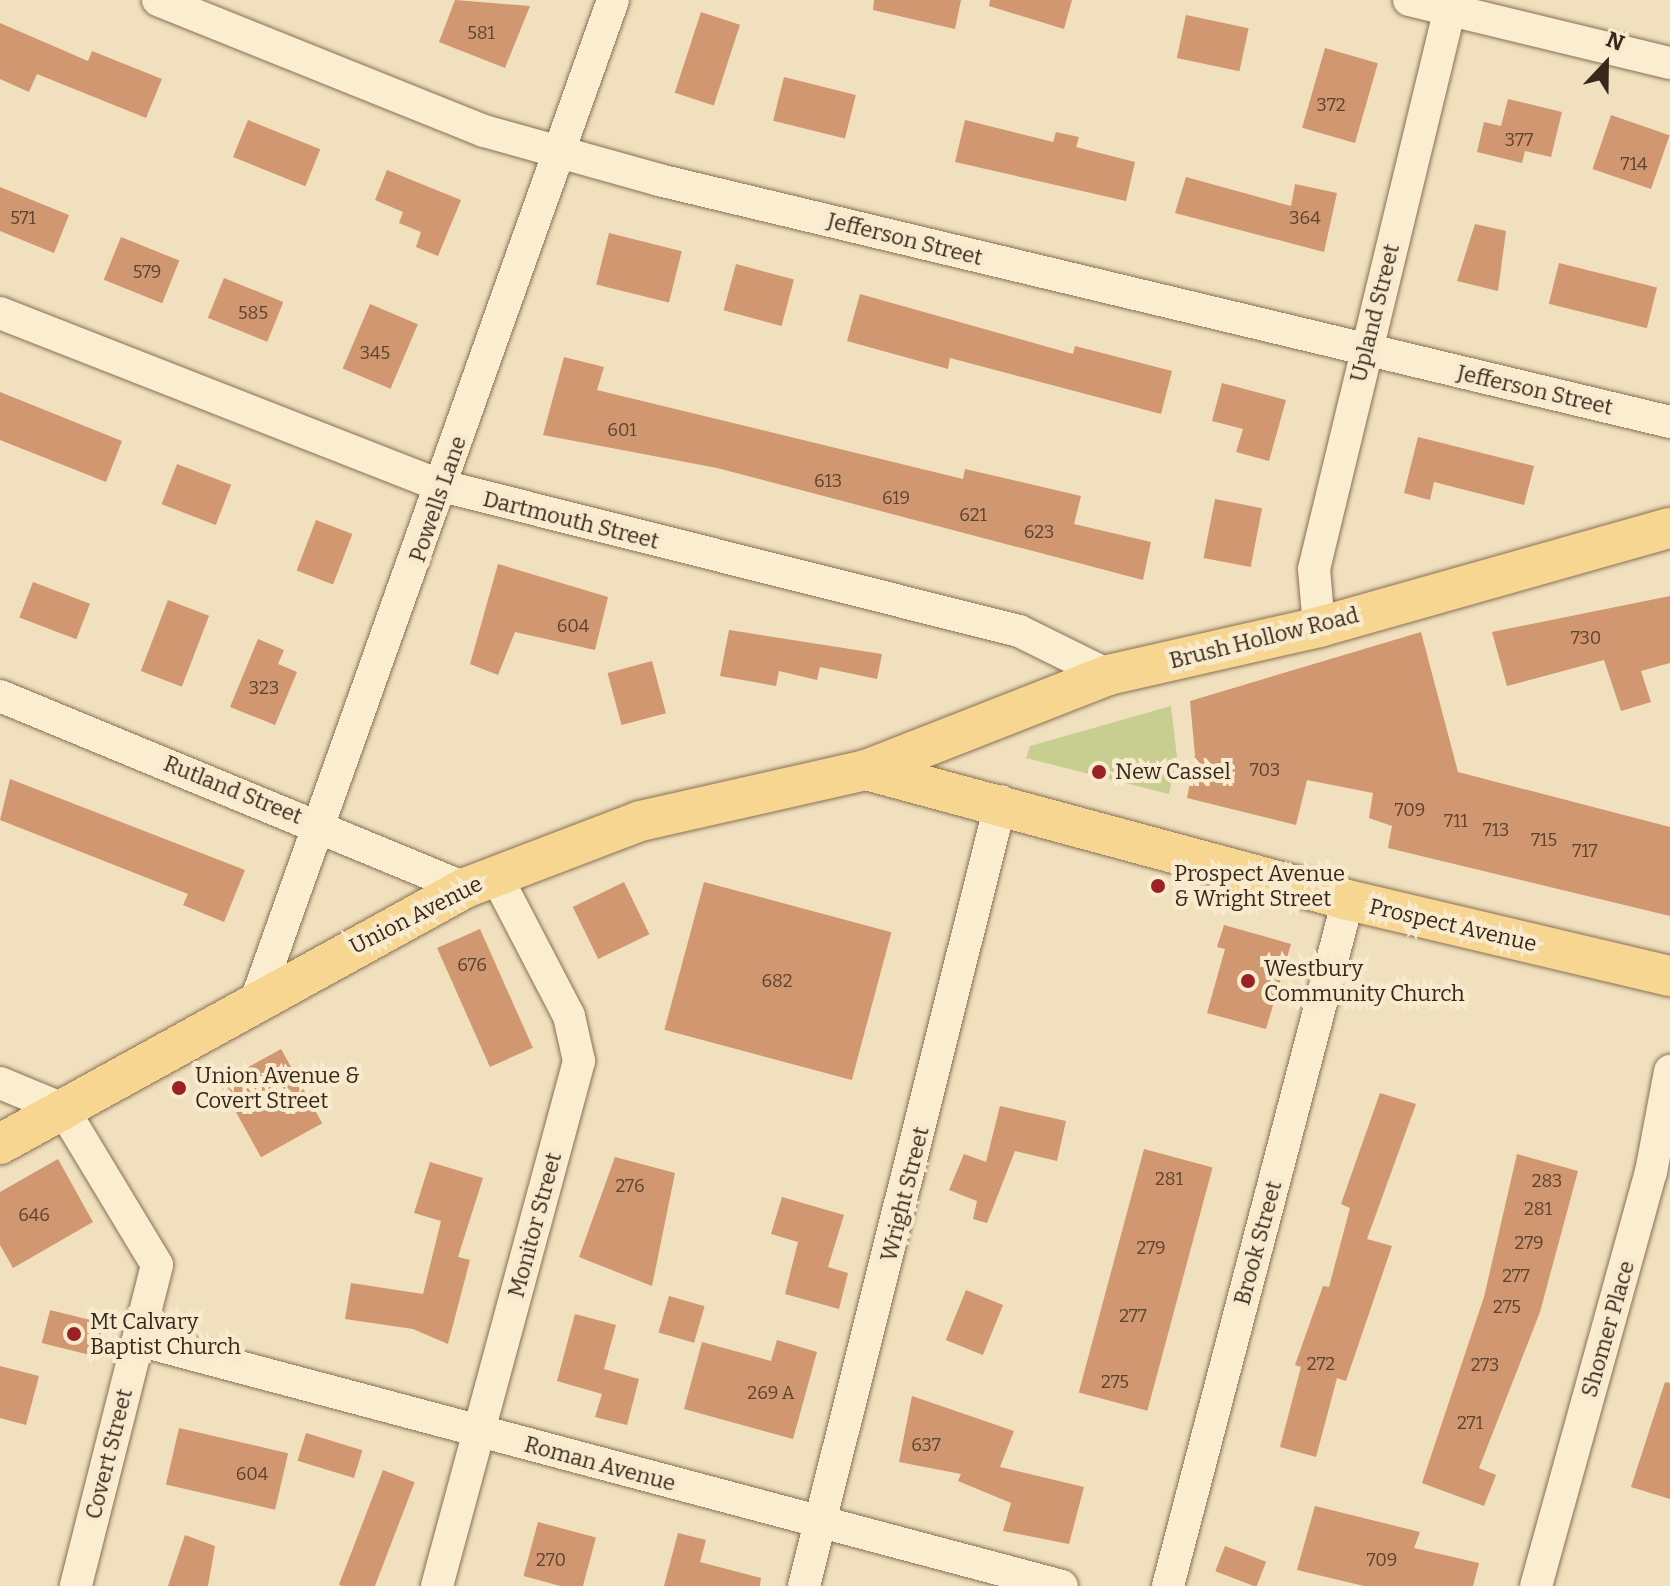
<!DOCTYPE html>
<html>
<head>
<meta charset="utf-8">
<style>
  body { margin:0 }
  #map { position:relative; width:1670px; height:1586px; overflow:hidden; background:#f0e0bd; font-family:Bitter,serif }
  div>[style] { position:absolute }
  .green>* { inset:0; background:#c8ce90 }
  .building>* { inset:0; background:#d09770; transform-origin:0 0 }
  .roads { filter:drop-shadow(0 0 2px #897055) drop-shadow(0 0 2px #897055) }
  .minor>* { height:32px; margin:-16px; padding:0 16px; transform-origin:16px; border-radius:16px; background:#fbedd0 }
  .major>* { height:40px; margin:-20px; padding:0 20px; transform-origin:20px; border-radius:20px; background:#f6d691 }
  .dots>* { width:22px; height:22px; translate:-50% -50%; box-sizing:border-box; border:4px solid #f7eacd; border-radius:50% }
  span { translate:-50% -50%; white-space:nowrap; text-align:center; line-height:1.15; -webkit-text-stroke:8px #f7eacd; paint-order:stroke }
  .number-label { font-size:18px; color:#5d4430 }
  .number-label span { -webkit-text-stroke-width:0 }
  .street-label { font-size:22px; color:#37281b }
  .poi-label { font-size:22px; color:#37281b }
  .left { translate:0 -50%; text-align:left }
  .north { position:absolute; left:1566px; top:24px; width:80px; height:80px; -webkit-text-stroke:6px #f7eacd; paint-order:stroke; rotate:22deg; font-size:22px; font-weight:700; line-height:32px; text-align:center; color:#37281b }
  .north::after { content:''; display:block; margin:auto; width:28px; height:36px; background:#37281b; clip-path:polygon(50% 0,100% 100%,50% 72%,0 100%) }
</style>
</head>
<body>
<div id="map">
  <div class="green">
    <div style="clip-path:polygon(1171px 706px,1177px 757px,1169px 794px,1026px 758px,1030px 746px)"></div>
  </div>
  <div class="building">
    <div style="clip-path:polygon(455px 0,530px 6px,505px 68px,439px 42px)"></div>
    <div style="clip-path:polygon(874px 0,961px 0,955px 29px,873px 10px)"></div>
    <div style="clip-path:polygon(990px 0,1072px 0,1064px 29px,989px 6px)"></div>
    <div style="left:701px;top:12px;width:41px;height:85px;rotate:18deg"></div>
    <div style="left:1186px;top:15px;width:64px;height:44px;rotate:12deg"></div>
    <div style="clip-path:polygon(0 23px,88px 61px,92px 51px,162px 79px,146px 118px,37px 74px,29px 92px,0 79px)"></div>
    <div style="left:1325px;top:48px;width:55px;height:83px;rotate:16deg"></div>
    <div style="left:784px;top:77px;width:74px;height:45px;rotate:14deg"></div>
    <div style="clip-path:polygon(1508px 99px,1562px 112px,1551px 157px,1525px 151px,1522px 163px,1477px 152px,1484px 122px,1501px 126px)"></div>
    <div style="left:1611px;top:115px;width:62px;height:57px;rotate:19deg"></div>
    <div style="left:248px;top:120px;width:78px;height:40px;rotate:22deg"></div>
    <div style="clip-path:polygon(965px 120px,1053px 142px,1056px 132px,1079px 137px,1076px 147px,1135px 162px,1126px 201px,955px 162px)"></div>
    <div style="clip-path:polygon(387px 170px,461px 200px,438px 256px,416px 247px,421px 232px,399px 223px,403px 212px,375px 200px)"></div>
    <div style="clip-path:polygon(1186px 177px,1291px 206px,1295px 184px,1337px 193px,1324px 252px,1175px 213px)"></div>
    <div style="clip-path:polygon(0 187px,69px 215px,54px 253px,0 231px)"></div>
    <div style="clip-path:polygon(1475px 224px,1506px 231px,1498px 291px,1457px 281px)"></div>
    <div style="left:609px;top:233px;width:75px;height:53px;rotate:14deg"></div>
    <div style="left:121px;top:237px;width:63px;height:46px;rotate:22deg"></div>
    <div style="left:1559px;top:263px;width:101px;height:42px;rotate:14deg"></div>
    <div style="left:736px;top:264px;width:60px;height:48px;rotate:15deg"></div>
    <div style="left:224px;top:278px;width:64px;height:43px;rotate:22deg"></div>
    <div style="clip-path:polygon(860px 294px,1073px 354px,1075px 346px,1172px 371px,1161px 414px,950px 358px,948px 369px,847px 341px)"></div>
    <div style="left:370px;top:304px;width:52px;height:70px;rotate:23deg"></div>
    <div style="clip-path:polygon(564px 357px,604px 367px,597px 390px,963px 479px,965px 469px,1081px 496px,1074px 524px,1151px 542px,1143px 580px,717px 468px,543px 435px)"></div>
    <div style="clip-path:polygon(1222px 383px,1286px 400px,1269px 461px,1236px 452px,1243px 429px,1212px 421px)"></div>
    <div style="clip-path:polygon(0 392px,122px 441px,106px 482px,0 440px)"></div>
    <div style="clip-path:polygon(1418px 437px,1534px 466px,1524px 505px,1434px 482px,1430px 500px,1404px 493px)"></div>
    <div style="left:177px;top:464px;width:58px;height:43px;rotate:21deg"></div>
    <div style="left:1215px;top:499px;width:48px;height:60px;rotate:11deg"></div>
    <div style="left:316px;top:520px;width:39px;height:54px;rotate:21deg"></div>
    <div style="clip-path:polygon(498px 564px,608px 597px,595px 650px,515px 632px,498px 675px,470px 664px)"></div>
    <div style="left:33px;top:582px;width:61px;height:38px;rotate:21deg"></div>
    <div style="clip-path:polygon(1670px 596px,1670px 663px,1641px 671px,1651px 702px,1621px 711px,1604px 660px,1507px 686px,1492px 632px)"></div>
    <div style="left:168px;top:600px;width:44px;height:76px;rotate:21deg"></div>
    <div style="clip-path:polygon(729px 630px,882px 654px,877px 679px,820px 667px,817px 680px,779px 671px,776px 686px,720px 676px)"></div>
    <div style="clip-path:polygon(1421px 632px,1458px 772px,1670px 827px,1670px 916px,1388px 848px,1392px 826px,1369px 818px,1373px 793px,1307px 780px,1296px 825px,1187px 798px,1195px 755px,1190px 701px)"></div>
    <div style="clip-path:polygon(258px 639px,284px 650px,278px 664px,297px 672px,275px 725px,230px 707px)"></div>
    <div style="left:652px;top:661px;width:54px;height:46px;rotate:75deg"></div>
    <div style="clip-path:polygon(10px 779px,245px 870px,224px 922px,183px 905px,188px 894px,0 820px)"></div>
    <div style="left:624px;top:882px;width:58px;height:57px;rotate:64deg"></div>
    <div style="left:704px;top:882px;width:194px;height:153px;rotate:15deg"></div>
    <div style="clip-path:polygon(1224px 925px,1291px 944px,1266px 1029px,1207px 1013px,1225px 949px,1217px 947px)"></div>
    <div style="left:480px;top:929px;width:130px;height:47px;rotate:66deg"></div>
    <div style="left:281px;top:1049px;width:85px;height:70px;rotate:61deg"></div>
    <div style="clip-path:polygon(1380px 1093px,1416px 1104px,1367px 1239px,1392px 1246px,1346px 1381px,1337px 1378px,1316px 1457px,1280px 1447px,1301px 1367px,1295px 1365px,1323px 1286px,1329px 1287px,1350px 1208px,1341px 1204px)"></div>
    <div style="clip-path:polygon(1000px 1106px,1066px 1121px,1057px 1161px,1015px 1151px,987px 1223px,973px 1219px,977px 1201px,949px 1190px,964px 1154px,986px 1162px)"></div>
    <div style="left:1144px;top:1149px;width:71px;height:252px;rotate:15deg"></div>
    <div style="clip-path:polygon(1517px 1154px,1578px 1171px,1540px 1312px,1479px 1468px,1496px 1475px,1484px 1506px,1422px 1483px,1484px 1297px)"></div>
    <div style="clip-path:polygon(615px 1157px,675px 1173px,652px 1286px,579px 1257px)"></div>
    <div style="clip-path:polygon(58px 1159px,93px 1222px,13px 1268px,0 1245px,0 1192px)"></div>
    <div style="clip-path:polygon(430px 1162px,483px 1178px,458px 1257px,470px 1260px,448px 1344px,413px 1329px,345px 1319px,351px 1283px,423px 1294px,441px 1221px,414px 1213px)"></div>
    <div style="clip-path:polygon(782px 1197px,844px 1215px,828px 1267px,848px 1273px,839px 1309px,785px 1294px,798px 1242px,771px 1234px)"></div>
    <div style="left:966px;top:1290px;width:40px;height:54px;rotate:22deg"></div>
    <div style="left:669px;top:1296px;width:37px;height:38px;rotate:16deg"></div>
    <div style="left:50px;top:1310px;width:58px;height:34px;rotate:14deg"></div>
    <div style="clip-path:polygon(575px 1314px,616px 1325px,604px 1369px,639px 1379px,627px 1425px,595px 1417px,602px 1394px,557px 1381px)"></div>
    <div style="clip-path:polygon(777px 1340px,817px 1352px,793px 1439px,684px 1409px,702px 1342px,771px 1361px)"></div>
    <div style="clip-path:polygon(0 1366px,39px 1376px,26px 1425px,0 1418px)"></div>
    <div style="clip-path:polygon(1665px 1382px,1670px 1383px,1670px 1499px,1631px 1487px)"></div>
    <div style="clip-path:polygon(912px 1396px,1014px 1431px,1000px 1467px,1084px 1487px,1069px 1544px,1003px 1531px,1011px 1503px,958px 1481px,961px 1474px,899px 1462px)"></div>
    <div style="left:179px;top:1428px;width:112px;height:58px;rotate:13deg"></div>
    <div style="left:306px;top:1433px;width:59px;height:29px;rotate:17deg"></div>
    <div style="left:383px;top:1470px;width:34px;height:123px;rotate:21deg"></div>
    <div style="clip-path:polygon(1315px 1506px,1420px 1532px,1414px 1548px,1479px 1563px,1473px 1586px,1364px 1586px,1297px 1570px)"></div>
    <div style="left:538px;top:1522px;width:60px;height:56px;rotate:15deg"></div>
    <div style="clip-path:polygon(678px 1533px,706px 1540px,700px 1562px,761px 1578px,760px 1586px,664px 1586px)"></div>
    <div style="clip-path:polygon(185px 1535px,215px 1546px,208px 1586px,168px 1586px)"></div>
    <div style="left:1225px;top:1546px;width:44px;height:27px;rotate:21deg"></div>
  </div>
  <div class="roads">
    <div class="minor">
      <div style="left:158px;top:0;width:351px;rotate:21.9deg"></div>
      <div style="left:484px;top:131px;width:182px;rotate:15.6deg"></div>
      <div style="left:659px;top:180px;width:1040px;rotate:13.46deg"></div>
      <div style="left:1409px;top:0;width:268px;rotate:13.6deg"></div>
      <div style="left:0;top:313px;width:475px;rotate:21.4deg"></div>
      <div style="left:442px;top:486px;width:595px;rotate:14.11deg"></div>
      <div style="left:1019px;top:631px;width:99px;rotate:26.3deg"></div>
      <div style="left:1319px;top:627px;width:58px;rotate:-94.9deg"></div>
      <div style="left:1314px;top:569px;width:585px;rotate:-76.37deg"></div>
      <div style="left:0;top:696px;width:503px;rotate:22.44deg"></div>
      <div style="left:258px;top:995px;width:1056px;rotate:-70.36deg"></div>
      <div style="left:0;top:1083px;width:68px;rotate:22.4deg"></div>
      <div style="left:63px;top:1109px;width:182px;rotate:58.9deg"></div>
      <div style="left:157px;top:1265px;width:331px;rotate:104.2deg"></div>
      <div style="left:138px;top:1340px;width:956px;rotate:14.91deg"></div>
      <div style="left:437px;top:1586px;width:544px;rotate:-74.86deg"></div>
      <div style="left:579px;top:1061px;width:46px;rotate:-102.5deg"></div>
      <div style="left:569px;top:1016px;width:158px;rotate:-117.5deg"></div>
      <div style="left:804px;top:1586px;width:809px;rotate:-75.91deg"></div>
      <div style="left:1168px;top:1586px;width:709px;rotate:-75.3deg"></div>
      <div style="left:1536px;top:1586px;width:430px;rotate:-74.5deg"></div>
      <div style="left:1651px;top:1172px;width:103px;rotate:-79.3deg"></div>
    </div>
    <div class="major">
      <div style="left:866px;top:770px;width:499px;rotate:15.1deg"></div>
      <div style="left:1348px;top:900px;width:331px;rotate:13.3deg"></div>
      <div style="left:0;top:1144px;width:531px;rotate:-28.83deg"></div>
      <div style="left:465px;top:888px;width:187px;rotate:-20.9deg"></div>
      <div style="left:640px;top:821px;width:232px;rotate:-12.7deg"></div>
      <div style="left:866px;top:770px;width:260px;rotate:-21.4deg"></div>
      <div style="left:1108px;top:675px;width:216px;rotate:-12.8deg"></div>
      <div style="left:1319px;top:627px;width:365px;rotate:-15.8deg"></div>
    </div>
  </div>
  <div class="dots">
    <div style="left:1099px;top:772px;background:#9b2224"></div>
    <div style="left:1158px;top:886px;background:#9b2224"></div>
    <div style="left:1248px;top:981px;background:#9b2224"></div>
    <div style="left:179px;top:1088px;background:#9b2224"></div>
    <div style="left:74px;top:1334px;background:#9b2224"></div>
  </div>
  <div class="number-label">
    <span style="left:481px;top:33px">581</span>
    <span style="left:1331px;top:105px">372</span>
    <span style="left:1519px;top:140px">377</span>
    <span style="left:1634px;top:164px">714</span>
    <span style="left:23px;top:218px">571</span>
    <span style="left:1305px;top:218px">364</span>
    <span style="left:147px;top:272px">579</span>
    <span style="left:253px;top:313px">585</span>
    <span style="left:375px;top:353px">345</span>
    <span style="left:622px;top:430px">601</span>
    <span style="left:828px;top:481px">613</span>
    <span style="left:896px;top:498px">619</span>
    <span style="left:973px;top:515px">621</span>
    <span style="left:1039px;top:532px">623</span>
    <span style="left:573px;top:626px">604</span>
    <span style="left:1586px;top:638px">730</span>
    <span style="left:264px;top:688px">323</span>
    <span style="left:1265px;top:770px">703</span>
    <span style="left:1410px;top:810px">709</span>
    <span style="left:1456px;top:821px">711</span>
    <span style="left:1496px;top:830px">713</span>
    <span style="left:1544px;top:840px">715</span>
    <span style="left:1585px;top:851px">717</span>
    <span style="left:472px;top:965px">676</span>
    <span style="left:777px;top:981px">682</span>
    <span style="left:1169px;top:1179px">281</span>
    <span style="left:1547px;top:1181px">283</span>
    <span style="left:630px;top:1186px">276</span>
    <span style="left:1538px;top:1209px">281</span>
    <span style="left:34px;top:1215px">646</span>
    <span style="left:1529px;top:1243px">279</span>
    <span style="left:1151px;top:1248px">279</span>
    <span style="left:1516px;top:1276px">277</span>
    <span style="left:1507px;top:1307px">275</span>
    <span style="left:1133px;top:1316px">277</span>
    <span style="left:1321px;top:1364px">272</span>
    <span style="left:1485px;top:1365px">273</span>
    <span style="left:1115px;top:1382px">275</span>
    <span style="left:771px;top:1393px">269 A</span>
    <span style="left:1470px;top:1423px">271</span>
    <span style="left:926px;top:1445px">637</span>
    <span style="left:252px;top:1474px">604</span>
    <span style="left:551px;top:1560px">270</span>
    <span style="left:1382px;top:1560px">709</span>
  </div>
  <div class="street-label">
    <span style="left:905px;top:239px;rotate:14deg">Jefferson Street</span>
    <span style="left:1375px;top:313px;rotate:-76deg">Upland Street</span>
    <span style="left:1535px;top:390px;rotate:13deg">Jefferson Street</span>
    <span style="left:438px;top:499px;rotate:-71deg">Powells Lane</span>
    <span style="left:571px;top:520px;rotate:14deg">Dartmouth Street</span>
    <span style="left:1264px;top:638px;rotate:-14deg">Brush Hollow Road</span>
    <span style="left:233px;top:790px;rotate:22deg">Rutland Street</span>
    <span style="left:416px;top:915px;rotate:-27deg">Union Avenue</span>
    <span style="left:1453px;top:925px;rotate:13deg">Prospect Avenue</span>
    <span style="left:905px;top:1194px;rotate:-76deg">Wright Street</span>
    <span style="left:535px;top:1225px;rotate:-75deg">Monitor Street</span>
    <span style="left:1258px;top:1243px;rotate:-75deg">Brook Street</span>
    <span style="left:1608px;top:1329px;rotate:-74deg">Shomer Place</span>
    <span style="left:109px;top:1454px;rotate:-76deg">Covert Street</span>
    <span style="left:600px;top:1464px;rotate:15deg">Roman Avenue</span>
  </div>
  <div class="poi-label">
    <span class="left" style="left:1115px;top:772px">New Cassel</span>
    <span class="left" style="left:1174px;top:886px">Prospect Avenue<br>&amp; Wright Street</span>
    <span class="left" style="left:1264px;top:981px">Westbury<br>Community Church</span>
    <span class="left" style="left:195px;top:1088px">Union Avenue &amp;<br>Covert Street</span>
    <span class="left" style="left:90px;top:1334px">Mt Calvary<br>Baptist Church</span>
  </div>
  <div class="north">N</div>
</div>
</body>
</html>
